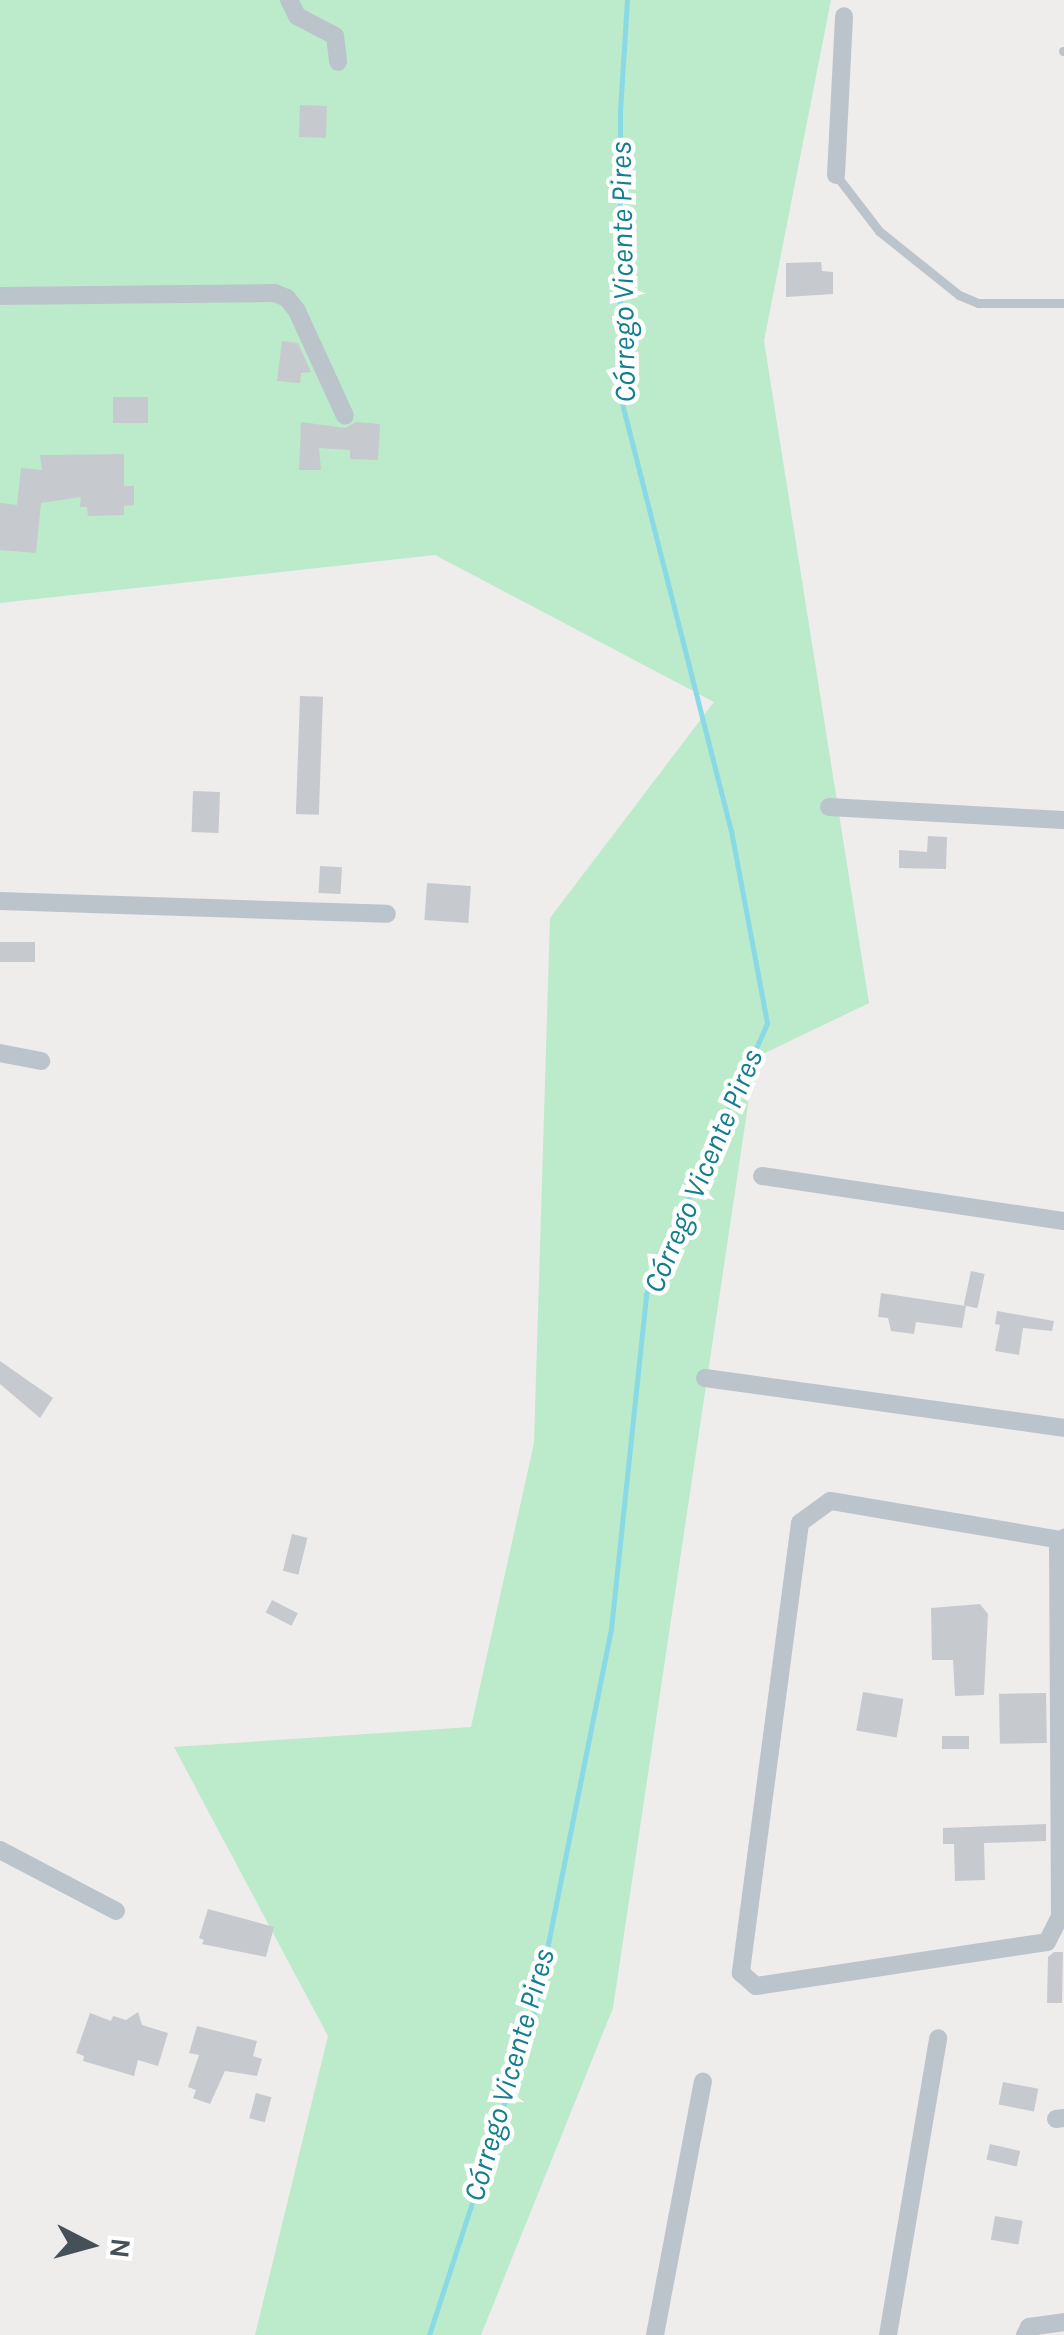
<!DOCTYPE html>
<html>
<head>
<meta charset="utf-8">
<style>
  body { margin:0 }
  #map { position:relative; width:1064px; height:2335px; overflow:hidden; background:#efecec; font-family:Karla,sans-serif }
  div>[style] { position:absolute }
  .green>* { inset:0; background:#bbebca }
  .stream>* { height:5px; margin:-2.5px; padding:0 2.5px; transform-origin:2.5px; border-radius:2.5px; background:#8adae6 }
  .building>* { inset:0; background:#c6cacf; transform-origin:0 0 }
  .lane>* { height:9px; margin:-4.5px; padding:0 4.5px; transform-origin:4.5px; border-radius:4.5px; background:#bbc4cb }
  .street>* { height:18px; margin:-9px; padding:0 9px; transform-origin:9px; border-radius:9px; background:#bbc4cb }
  span { translate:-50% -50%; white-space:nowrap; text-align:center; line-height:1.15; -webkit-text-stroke:9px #fff; paint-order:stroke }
  .water-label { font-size:30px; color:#137e8f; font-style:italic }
  .north { position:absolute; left:40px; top:2195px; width:100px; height:100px; -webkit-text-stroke:8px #fff; paint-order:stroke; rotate:96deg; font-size:28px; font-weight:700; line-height:40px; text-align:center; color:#455158 }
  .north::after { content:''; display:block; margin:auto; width:35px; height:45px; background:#455158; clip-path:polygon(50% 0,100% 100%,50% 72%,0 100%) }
</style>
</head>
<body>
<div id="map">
  <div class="green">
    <div style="clip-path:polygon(0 0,831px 0,764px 341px,869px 1003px,755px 1058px,613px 2008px,481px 2335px,255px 2335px,328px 2036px,174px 1747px,471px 1727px,534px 1443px,550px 918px,714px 702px,435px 555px,0 603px)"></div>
  </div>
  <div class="stream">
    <div style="left:429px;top:2335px;width:343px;rotate:-72deg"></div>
    <div style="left:535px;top:2009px;width:388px;rotate:-78.7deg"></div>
    <div style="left:611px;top:1629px;width:337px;rotate:-84deg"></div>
    <div style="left:646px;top:1294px;width:297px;rotate:-65.9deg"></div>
    <div style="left:767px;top:1023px;width:195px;rotate:-100.6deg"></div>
    <div style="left:731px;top:831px;width:449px;rotate:-104.3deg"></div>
    <div style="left:620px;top:396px;width:285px;rotate:-90deg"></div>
    <div style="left:620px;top:111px;width:111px;rotate:-86.4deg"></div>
  </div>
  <div class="building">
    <div style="left:300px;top:105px;width:27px;height:32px;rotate:2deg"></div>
    <div style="clip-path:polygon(821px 262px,822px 271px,833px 272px,833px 294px,786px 297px,786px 263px)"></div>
    <div style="clip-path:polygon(282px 341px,298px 343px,311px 372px,301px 373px,300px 383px,277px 381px)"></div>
    <div style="left:113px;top:397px;width:35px;height:26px"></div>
    <div style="clip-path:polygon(301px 422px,345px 428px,356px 422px,380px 424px,378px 460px,350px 459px,350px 450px,319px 448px,321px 470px,299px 470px)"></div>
    <div style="clip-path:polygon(124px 454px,124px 486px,134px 486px,134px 505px,124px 506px,124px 515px,88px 516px,87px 507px,80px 507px,81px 497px,41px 503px,36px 553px,0 550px,0 503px,17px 505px,21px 468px,42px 470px,40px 455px)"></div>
    <div style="left:300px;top:696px;width:23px;height:118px;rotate:2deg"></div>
    <div style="left:193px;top:791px;width:27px;height:41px;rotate:2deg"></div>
    <div style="clip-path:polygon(928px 836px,947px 837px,946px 869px,899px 868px,899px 850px,927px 852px)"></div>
    <div style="left:320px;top:866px;width:22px;height:27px;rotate:3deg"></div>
    <div style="left:427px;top:883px;width:44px;height:37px;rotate:4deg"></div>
    <div style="left:0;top:942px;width:35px;height:20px"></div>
    <div style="left:971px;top:1271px;width:14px;height:35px;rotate:12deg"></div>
    <div style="clip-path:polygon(881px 1293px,966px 1306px,962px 1328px,916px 1322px,914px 1334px,891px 1331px,888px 1318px,878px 1317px)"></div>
    <div style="clip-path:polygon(997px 1311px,1054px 1321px,1052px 1331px,1023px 1328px,1019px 1355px,995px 1351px,1000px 1325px,995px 1324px)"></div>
    <div style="clip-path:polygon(0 1361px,53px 1398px,40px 1418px,0 1384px)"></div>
    <div style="left:292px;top:1534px;width:16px;height:38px;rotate:14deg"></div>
    <div style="left:272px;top:1600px;width:29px;height:14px;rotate:27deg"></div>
    <div style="clip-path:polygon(980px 1604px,988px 1614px,984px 1695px,955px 1696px,953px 1660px,932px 1660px,931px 1608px)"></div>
    <div style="left:863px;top:1692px;width:41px;height:39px;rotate:10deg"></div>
    <div style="left:1046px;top:1693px;width:50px;height:47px;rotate:89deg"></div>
    <div style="left:942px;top:1736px;width:27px;height:13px"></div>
    <div style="clip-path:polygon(1046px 1824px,1046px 1841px,984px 1843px,985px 1880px,955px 1881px,954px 1844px,943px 1844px,943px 1828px)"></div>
    <div style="clip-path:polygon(208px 1909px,274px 1927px,266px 1957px,202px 1944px,204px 1940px,199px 1938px)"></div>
    <div style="clip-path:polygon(1054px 1952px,1063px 1952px,1062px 2003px,1047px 2003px,1048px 1957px)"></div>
    <div style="clip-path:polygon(138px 2012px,142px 2025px,168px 2033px,158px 2066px,138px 2060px,134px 2076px,83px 2061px,84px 2056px,76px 2053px,90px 2013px,111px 2021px,113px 2016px,126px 2020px)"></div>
    <div style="clip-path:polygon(197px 2026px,257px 2041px,253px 2056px,262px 2059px,257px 2076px,225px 2071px,210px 2104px,193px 2098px,196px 2090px,188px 2087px,199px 2055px,189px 2053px)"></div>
    <div style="left:1003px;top:2082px;width:36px;height:23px;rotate:11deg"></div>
    <div style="left:256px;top:2093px;width:16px;height:26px;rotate:15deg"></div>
    <div style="left:990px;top:2144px;width:31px;height:16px;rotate:13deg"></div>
    <div style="left:995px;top:2216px;width:28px;height:24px;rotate:10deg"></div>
  </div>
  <div class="lane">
    <div style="left:1063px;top:51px;width:1px"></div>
    <div style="left:836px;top:175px;width:71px;rotate:52.5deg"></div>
    <div style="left:879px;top:231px;width:102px;rotate:38.7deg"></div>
    <div style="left:959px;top:295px;width:21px;rotate:23deg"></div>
    <div style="left:978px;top:303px;width:86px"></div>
  </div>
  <div class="street">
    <div style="left:289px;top:0;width:18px;rotate:63deg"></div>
    <div style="left:297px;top:16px;width:43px;rotate:27.8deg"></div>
    <div style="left:335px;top:36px;width:26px;rotate:83deg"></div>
    <div style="left:836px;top:175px;width:159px;rotate:-87.1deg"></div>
    <div style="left:0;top:296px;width:275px;rotate:-0.6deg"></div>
    <div style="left:275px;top:293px;width:13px;rotate:23deg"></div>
    <div style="left:287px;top:298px;width:16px;rotate:52deg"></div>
    <div style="left:297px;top:311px;width:115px;rotate:65.4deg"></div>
    <div style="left:829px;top:807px;width:235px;rotate:3.2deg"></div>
    <div style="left:0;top:901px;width:387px;rotate:1.9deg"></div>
    <div style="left:0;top:1053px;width:42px;rotate:11deg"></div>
    <div style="left:762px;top:1176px;width:305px;rotate:8.5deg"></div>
    <div style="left:705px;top:1378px;width:362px;rotate:7.9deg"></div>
    <div style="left:1061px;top:1540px;width:234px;rotate:-170.4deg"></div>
    <div style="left:830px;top:1501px;width:37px;rotate:144deg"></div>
    <div style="left:800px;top:1523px;width:454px;rotate:97.5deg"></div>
    <div style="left:741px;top:1973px;width:20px;rotate:41deg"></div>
    <div style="left:756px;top:1986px;width:294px;rotate:-8.6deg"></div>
    <div style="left:1047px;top:1942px;width:28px;rotate:-63deg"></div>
    <div style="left:1060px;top:1917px;width:368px;rotate:-90.3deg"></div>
    <div style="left:1058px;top:1549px;width:13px;rotate:-61deg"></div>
    <div style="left:0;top:1850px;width:131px;rotate:27.7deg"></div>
    <div style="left:1056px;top:2119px;width:8px;rotate:-7deg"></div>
    <div style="left:655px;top:2335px;width:258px;rotate:-79.3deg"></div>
    <div style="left:888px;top:2335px;width:301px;rotate:-80.4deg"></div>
    <div style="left:1025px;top:2335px;width:9px;rotate:-63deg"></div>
    <div style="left:1029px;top:2327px;width:35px;rotate:-8deg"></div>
  </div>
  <div class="water-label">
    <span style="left:623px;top:272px;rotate:-91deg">Córrego Vicente Pires</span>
    <span style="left:703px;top:1171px;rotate:-67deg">Córrego Vicente Pires</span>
    <span style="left:509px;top:2075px;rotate:-74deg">Córrego Vicente Pires</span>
  </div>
  <div class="north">N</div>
</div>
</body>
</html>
